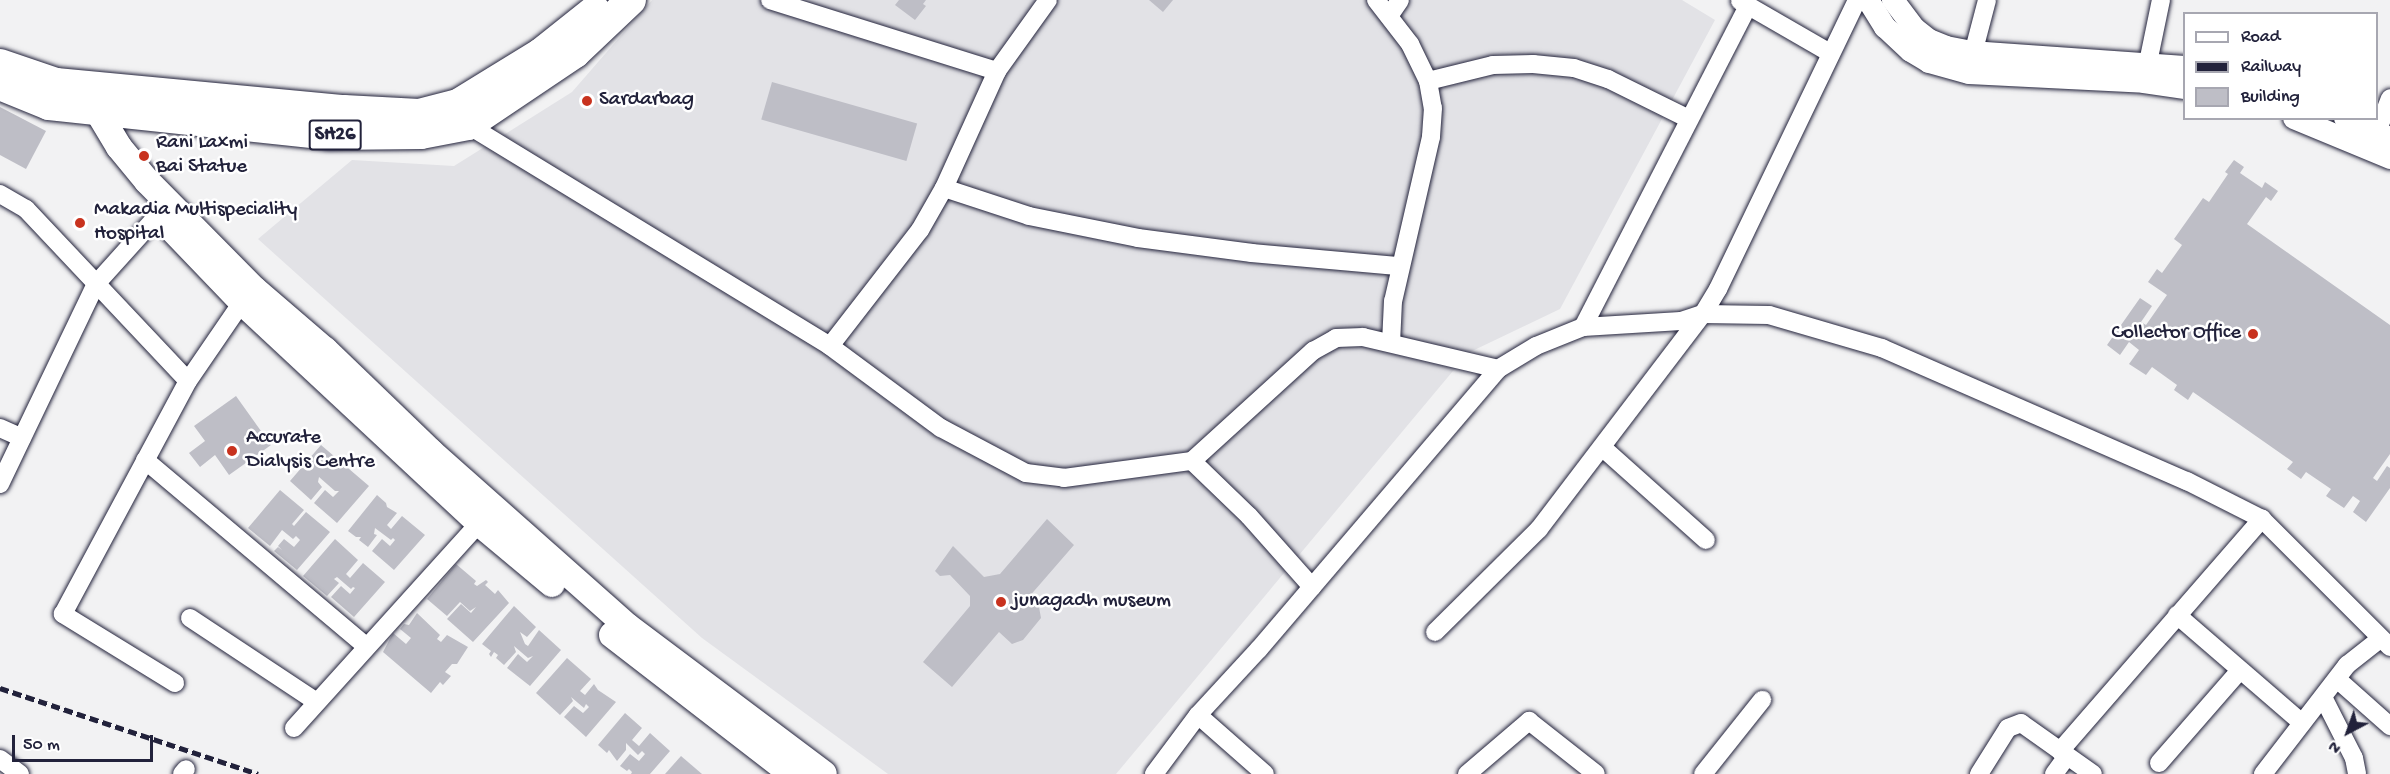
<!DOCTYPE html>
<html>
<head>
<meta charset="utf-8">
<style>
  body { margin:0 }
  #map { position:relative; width:2390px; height:774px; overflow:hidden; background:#f2f2f3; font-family:"Gochi Hand",sans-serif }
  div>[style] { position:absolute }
  .built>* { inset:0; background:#e2e2e6 }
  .building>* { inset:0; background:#bebec6; transform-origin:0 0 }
  .roads { filter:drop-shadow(0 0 2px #22223b) drop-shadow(0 0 2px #22223b) }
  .minor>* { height:18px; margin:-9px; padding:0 9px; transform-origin:9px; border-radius:9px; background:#fff }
  .tertiary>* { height:22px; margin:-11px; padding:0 11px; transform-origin:11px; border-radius:11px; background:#fff }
  .secondary>* { height:26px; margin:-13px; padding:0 13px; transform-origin:13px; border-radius:13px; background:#fff }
  .primary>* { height:30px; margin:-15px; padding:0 15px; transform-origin:15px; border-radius:15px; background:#fff }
  .rail>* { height:4.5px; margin-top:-2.25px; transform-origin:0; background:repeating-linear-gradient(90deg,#22223b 0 9px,transparent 0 13.5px) }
  .dots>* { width:16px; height:16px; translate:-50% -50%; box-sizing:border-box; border:3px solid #fff; border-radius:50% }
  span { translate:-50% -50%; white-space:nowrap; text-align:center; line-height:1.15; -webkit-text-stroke:5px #fff; paint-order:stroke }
  .shield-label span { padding:2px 4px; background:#fff; border:2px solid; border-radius:4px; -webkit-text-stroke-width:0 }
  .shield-label { font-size:20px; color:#22223b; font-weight:700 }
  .poi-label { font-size:21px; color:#22223b }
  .left { translate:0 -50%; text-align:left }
  .right { translate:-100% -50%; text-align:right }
  .legend { position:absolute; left:2183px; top:12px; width:195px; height:108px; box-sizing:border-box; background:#fff; border:2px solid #a7a7b1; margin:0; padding:8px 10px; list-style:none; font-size:18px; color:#22223b }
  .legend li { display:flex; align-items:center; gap:12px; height:30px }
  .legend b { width:30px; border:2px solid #a7a7b1 }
  .north { position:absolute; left:2318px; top:702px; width:60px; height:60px; -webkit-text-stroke:4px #fff; paint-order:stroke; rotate:221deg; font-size:16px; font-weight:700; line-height:24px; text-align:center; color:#22223b }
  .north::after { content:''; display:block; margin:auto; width:21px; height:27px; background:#22223b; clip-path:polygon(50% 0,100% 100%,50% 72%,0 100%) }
  .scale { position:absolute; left:12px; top:735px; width:141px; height:27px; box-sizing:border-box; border:3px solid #22223b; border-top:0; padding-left:8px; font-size:18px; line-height:21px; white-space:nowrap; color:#22223b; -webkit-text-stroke:4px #fff; paint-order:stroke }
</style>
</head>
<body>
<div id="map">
  <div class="built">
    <div style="clip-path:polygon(652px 0,1682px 0,1715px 20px,1560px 309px,1468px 353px,1116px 774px,888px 774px,702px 638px,258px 239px,352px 160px,454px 166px,572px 92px)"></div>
  </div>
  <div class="building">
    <div style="clip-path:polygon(899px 0,926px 0,923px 4px,926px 6px,915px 20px,895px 5px)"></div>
    <div style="clip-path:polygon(1149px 0,1173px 0,1163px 12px)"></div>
    <div style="left:772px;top:82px;width:151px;height:39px;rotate:16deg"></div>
    <div style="clip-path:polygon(0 107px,46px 131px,26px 169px,0 155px)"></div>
    <div style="clip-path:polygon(2234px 160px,2244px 167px,2240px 173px,2262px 188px,2265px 182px,2278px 191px,2271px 201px,2266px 197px,2247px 224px,2390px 325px,2390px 454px,2373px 478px,2377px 481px,2387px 466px,2390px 468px,2390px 488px,2366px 522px,2353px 512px,2360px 501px,2353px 496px,2344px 508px,2326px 496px,2331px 489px,2306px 472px,2301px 479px,2287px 469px,2293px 462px,2193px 392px,2188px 400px,2174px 390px,2177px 385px,2152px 367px,2146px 375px,2129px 364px,2139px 350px,2129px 342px,2120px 355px,2107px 345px,2140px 298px,2152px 306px,2141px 322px,2146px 325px,2167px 295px,2148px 282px,2157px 269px,2162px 273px,2182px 245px,2174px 239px,2203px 198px,2209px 202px,2228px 174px,2225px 172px)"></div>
    <div style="clip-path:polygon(236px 396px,271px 445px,229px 475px,215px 455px,200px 467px,189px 453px,205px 441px,194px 426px)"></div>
    <div style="clip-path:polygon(321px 445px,369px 486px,337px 523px,314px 503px,325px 490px,333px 497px,339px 491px,335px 491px,319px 477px,318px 482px,322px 487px,311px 500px,290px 481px)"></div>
    <div style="clip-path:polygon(280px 490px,304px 510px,292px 524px,294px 526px,306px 512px,330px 532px,297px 570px,274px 551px,278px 547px,282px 550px,278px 546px,284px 539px,294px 547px,300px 540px,296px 536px,293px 539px,282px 530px,270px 546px,248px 528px)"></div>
    <div style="clip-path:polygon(377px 495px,386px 503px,387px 507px,397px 513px,387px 525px,391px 529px,402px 516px,425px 535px,394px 570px,372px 551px,382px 539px,390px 546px,395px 540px,393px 538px,391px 540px,375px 528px,374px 534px,377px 535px,368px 547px,359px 540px,361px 537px,356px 537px,348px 531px)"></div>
    <div style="clip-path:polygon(1047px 519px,1074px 545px,1028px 598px,1039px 607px,1041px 618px,1023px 640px,1012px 644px,999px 632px,952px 687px,923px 662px,970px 606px,970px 596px,950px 575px,940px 576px,935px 571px,953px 546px,984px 577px,1000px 574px)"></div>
    <div style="clip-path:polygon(335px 539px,358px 560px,346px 574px,350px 578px,363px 563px,385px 582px,354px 617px,331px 597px,341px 586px,350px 594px,355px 588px,353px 587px,351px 589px,337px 577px,334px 579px,339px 583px,327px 596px,303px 576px)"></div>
    <div style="clip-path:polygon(456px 564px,476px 581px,474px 584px,477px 586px,486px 580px,488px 582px,485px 585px,495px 594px,498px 590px,509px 603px,473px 642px,447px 619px,461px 604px,471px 613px,476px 607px,470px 611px,460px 602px,447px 616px,427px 599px)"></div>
    <div style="clip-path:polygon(514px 606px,536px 627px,527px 637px,520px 632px,525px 644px,528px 646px,539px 630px,561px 650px,530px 686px,507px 668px,518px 654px,527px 662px,533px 656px,528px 658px,514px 646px,516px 652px,504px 665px,496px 658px,498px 655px,494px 652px,491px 657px,489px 654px,491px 651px,482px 644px)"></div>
    <div style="clip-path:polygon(417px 613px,440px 635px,437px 639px,441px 642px,447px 635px,468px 647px,457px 664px,452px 664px,445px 672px,451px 676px,443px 685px,440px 682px,431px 693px,383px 652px,393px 633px,406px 644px,411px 638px,400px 629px,404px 624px,409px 625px)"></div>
    <div style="clip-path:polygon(567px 658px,591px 679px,580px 691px,585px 695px,594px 684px,598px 690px,616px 702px,586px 737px,564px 717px,574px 706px,583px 713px,589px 707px,586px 704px,584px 708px,571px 697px,573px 701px,560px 715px,536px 693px)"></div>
    <div style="clip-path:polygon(625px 713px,642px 728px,632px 740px,639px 746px,650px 733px,670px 751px,650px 774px,631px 774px,632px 772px,629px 769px,627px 771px,620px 766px,630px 754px,639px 761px,645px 754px,642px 751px,638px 755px,626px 743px,626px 750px,617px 761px,609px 750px,607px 753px,598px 745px)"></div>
    <div style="clip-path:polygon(681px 756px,702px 774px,665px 774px)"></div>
  </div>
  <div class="roads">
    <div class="minor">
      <div style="left:770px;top:0;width:238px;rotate:17.4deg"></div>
      <div style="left:1376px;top:0;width:56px;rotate:52.3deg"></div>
      <div style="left:1410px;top:44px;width:41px;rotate:64.1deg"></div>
      <div style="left:1428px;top:81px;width:27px;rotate:80deg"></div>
      <div style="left:1433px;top:108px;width:29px;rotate:94deg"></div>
      <div style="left:1431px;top:137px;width:168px;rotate:103deg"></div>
      <div style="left:1393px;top:301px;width:42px;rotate:92.7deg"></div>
      <div style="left:1740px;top:1px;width:104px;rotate:30deg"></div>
      <div style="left:1389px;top:16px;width:19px;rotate:-55deg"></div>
      <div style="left:1970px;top:65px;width:67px;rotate:-75.3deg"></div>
      <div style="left:2145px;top:77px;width:79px;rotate:-78.3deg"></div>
      <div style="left:1428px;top:81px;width:67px;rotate:-13.8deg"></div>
      <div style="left:1493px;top:65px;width:40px;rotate:-1.4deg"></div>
      <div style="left:1533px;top:64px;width:41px;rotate:5.6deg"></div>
      <div style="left:1574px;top:68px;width:36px;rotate:18deg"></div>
      <div style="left:1608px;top:79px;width:90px;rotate:26.3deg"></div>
      <div style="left:463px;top:119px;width:8px;rotate:50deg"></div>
      <div style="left:468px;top:125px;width:424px;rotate:31.4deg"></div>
      <div style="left:830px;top:346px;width:138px;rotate:36.5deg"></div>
      <div style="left:941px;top:428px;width:96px;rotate:27.9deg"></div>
      <div style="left:1026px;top:473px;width:38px;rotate:7deg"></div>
      <div style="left:1064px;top:478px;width:129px;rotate:-7.6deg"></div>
      <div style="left:1192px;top:461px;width:79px;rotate:44deg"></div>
      <div style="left:1249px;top:516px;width:95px;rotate:48.4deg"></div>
      <div style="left:2377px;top:132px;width:36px;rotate:-69deg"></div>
      <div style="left:944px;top:188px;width:89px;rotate:18.2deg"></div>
      <div style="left:1029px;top:216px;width:111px;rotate:11.4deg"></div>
      <div style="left:1138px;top:238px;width:115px;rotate:7.5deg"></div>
      <div style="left:1252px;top:253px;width:148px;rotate:5.1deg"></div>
      <div style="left:0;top:194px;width:30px;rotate:30deg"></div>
      <div style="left:26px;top:209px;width:236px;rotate:46.7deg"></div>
      <div style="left:1583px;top:327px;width:361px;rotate:-62.8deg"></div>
      <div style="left:830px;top:346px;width:147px;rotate:-52.2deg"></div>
      <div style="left:920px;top:230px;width:48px;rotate:-60.3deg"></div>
      <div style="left:944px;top:188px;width:128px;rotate:-65.6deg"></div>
      <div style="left:997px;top:71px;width:87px;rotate:-54.3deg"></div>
      <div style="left:0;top:428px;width:24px;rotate:24deg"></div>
      <div style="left:1603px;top:448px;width:138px;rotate:41.8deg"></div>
      <div style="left:145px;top:460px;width:290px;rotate:40.1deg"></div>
      <div style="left:1192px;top:461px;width:164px;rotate:-42.3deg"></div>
      <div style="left:1313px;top:351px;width:26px;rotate:-29deg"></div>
      <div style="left:1336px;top:338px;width:27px;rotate:-2deg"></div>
      <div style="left:1363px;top:337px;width:139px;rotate:13.3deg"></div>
      <div style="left:0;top:484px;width:222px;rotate:-64.4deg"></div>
      <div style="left:96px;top:284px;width:94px;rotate:-48deg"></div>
      <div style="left:2177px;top:615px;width:165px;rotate:40.8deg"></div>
      <div style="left:190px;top:618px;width:152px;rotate:33.5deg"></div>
      <div style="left:1435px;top:632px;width:146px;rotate:-44.7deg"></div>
      <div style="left:1539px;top:529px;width:270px;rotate:-52.7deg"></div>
      <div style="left:1703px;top:314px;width:66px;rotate:0.9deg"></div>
      <div style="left:1769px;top:315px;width:118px;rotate:16.3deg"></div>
      <div style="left:1882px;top:348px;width:333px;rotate:23.6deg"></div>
      <div style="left:2187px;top:481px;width:84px;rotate:26.9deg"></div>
      <div style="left:2262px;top:519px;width:181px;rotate:45deg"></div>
      <div style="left:2337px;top:679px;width:71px;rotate:41.6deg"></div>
      <div style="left:175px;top:683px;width:132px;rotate:-148.4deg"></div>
      <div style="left:63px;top:614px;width:264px;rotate:-61.8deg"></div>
      <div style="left:188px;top:381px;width:96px;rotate:-55.6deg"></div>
      <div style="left:2323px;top:697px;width:68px;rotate:63.1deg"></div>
      <div style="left:2354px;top:758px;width:16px;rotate:79deg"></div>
      <div style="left:1198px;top:715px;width:89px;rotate:41.4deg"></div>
      <div style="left:294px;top:728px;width:276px;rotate:-47.9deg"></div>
      <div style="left:2060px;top:751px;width:308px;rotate:-49deg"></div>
      <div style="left:0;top:759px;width:25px;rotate:37deg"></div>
      <div style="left:2159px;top:763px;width:123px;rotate:-48.9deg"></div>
      <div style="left:182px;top:774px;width:6px;rotate:-51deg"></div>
      <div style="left:1154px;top:774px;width:74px;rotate:-53.3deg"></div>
      <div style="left:1198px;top:715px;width:90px;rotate:-47.3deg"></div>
      <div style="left:1259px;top:649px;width:368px;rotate:-49.5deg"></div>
      <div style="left:1498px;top:369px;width:44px;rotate:-31.2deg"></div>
      <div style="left:1536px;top:346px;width:51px;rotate:-22deg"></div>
      <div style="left:1583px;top:327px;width:98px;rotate:-3.5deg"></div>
      <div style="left:1681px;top:321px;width:23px;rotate:-18deg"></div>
      <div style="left:1703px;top:314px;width:29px;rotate:-59deg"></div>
      <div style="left:1718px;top:289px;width:321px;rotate:-64.3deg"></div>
      <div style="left:1467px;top:774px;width:82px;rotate:-40.5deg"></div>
      <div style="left:1529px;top:721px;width:85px;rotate:38.3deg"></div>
      <div style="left:1703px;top:774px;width:95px;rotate:-51.4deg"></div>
      <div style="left:1979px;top:774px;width:54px;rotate:-57.8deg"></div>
      <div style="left:2008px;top:728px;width:14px;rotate:-21deg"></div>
      <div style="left:2021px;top:723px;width:88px;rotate:35.3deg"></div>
      <div style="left:2054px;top:774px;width:22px;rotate:-54deg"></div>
      <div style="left:2263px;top:774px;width:138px;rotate:-52.4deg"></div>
      <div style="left:2347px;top:665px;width:42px;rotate:-38.2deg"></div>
    </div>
    <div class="tertiary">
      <div style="left:1868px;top:0;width:32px;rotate:58deg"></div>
      <div style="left:1885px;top:27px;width:35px;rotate:43deg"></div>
      <div style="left:1911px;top:51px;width:21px;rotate:31deg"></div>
      <div style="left:1929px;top:62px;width:41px;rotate:15.4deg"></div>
      <div style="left:1969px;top:73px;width:175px;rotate:2.9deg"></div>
      <div style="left:2144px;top:82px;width:40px;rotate:8.5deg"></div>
      <div style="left:1893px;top:0;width:36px;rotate:53deg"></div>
      <div style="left:1915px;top:29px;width:18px;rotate:38deg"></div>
      <div style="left:1929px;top:40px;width:18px;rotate:22deg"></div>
      <div style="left:1946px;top:47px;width:25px;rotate:11deg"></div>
      <div style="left:1971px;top:52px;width:214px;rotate:4deg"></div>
      <div style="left:2294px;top:118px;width:104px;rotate:22.6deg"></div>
      <div style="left:2345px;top:118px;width:49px;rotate:24deg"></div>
    </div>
    <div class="secondary">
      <div style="left:89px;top:97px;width:58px;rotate:59deg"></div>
      <div style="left:119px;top:147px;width:44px;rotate:50.5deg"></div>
      <div style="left:147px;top:181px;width:152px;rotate:45.3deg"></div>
      <div style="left:254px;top:289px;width:94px;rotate:40.7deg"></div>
      <div style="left:325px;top:350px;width:147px;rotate:43.9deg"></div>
      <div style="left:431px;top:452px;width:262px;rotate:41.6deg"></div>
      <div style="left:627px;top:626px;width:246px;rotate:36.9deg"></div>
      <div style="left:169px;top:226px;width:105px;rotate:46.2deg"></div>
      <div style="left:242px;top:302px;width:324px;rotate:43deg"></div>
      <div style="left:479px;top:523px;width:95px;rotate:39.9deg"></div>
      <div style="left:612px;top:635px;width:227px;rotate:37.7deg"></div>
    </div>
    <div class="primary">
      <div style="left:0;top:64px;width:59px;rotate:18.7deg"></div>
      <div style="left:56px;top:83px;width:289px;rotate:5.4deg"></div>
      <div style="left:344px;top:110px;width:75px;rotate:3.1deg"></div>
      <div style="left:419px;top:114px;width:40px;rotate:-14.4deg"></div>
      <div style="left:458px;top:104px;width:97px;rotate:-31.6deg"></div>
      <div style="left:541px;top:53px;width:69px;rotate:-38.5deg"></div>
      <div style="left:0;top:85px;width:53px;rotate:22.2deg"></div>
      <div style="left:49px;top:105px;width:283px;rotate:6.1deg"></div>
      <div style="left:330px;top:135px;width:91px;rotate:-0.6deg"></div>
      <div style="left:421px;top:134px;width:48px;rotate:-10.8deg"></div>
      <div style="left:468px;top:125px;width:129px;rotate:-33.9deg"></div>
      <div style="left:575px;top:53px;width:77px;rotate:-43.4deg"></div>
    </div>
  </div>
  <div class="rail">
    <div style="left:0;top:688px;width:272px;rotate:18.4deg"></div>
  </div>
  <div class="dots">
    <div style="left:587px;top:101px;background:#c8321e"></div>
    <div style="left:144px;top:156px;background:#c8321e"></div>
    <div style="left:80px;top:223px;background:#c8321e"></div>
    <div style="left:2253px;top:334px;background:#c8321e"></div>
    <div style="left:232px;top:451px;background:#c8321e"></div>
    <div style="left:1001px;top:602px;background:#c8321e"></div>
  </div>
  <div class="shield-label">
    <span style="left:335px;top:135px">SH26</span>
  </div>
  <div class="poi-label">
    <span class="left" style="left:599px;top:101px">Sardarbag</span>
    <span class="left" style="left:156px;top:156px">Rani Laxmi<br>Bai Statue</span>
    <span class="left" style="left:94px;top:223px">Makadia Multispeciality<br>Hospital</span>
    <span class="right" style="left:2241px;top:334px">Collector Office</span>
    <span class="left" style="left:246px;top:451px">Accurate<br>Dialysis Centre</span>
    <span class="left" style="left:1013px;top:602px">junagadh museum</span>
  </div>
  <ul class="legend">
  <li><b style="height:8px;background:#fff"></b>Road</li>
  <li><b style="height:8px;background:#22223b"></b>Railway</li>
  <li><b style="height:16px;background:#bebec6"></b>Building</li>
  </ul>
  <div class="north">N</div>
  <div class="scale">50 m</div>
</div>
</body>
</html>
